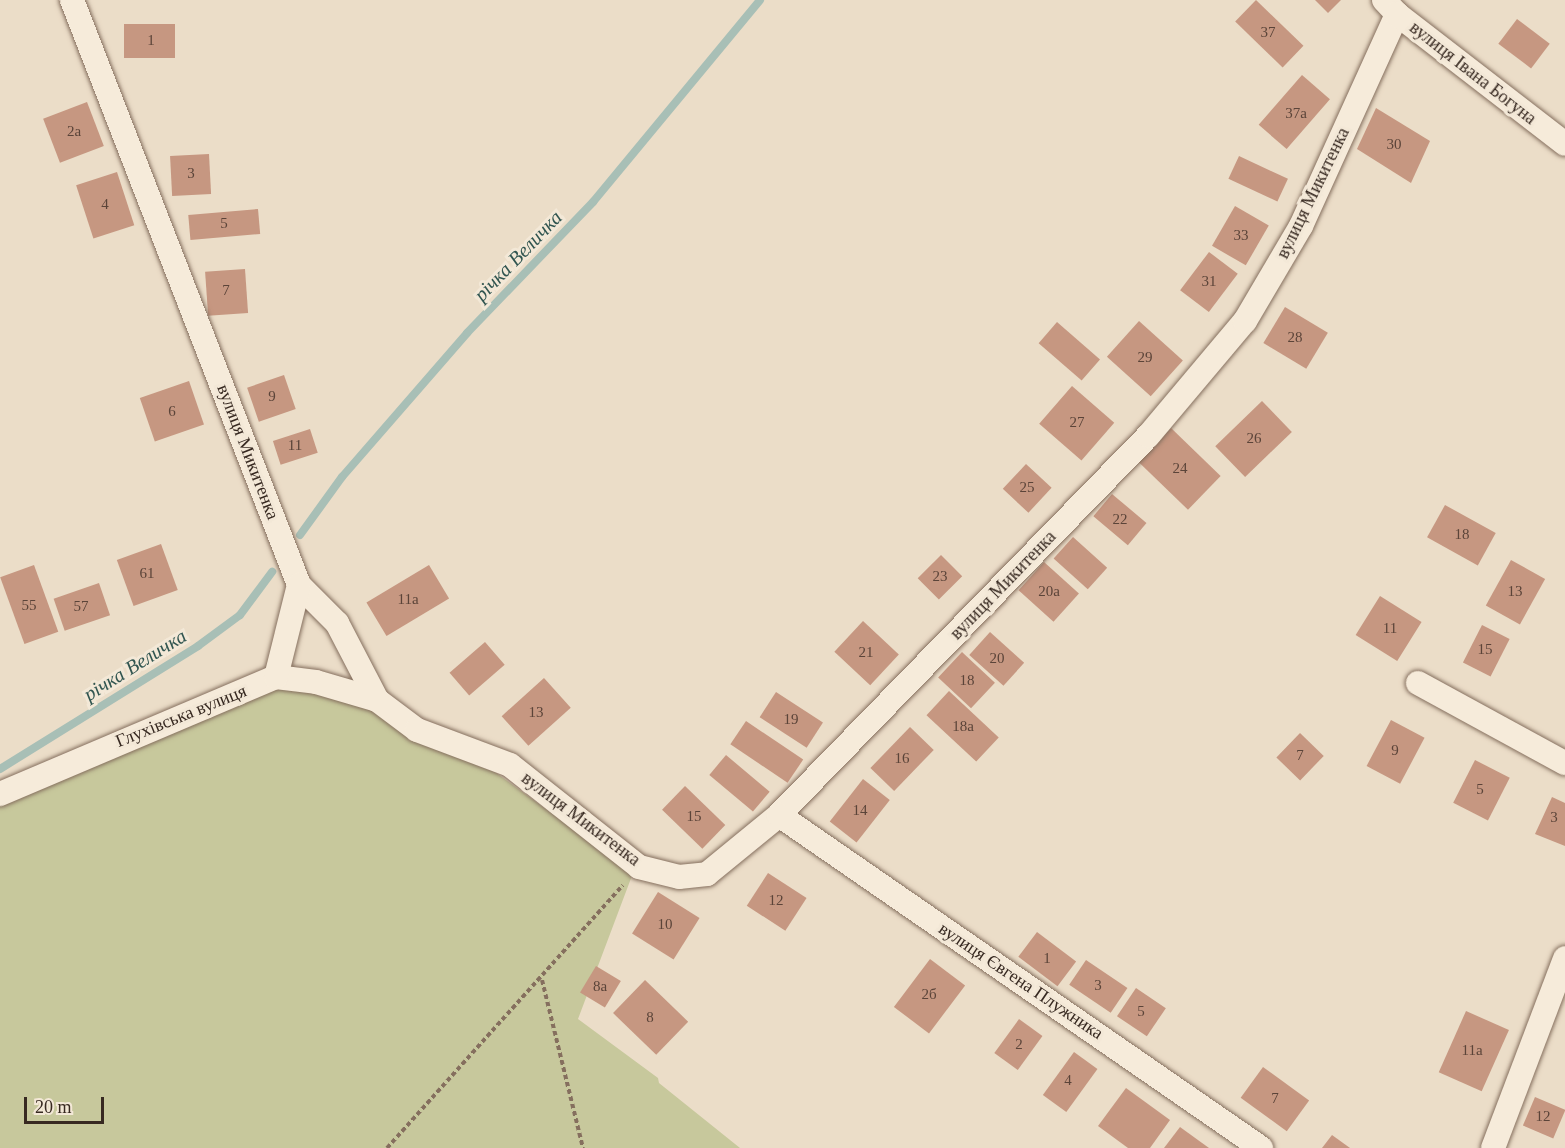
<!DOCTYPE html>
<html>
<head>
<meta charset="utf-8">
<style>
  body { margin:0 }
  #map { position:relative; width:1565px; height:1148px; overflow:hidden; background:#ebddc8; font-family:Georgia,serif }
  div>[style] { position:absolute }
  .green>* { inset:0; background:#c7c89c }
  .stream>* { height:8px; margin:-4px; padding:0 4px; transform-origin:4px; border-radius:4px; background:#a8bfb6 }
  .building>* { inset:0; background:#c69781; transform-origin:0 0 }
  .path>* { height:4px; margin-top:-2px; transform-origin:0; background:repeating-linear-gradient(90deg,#856f5e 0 4.5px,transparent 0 7.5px) }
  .roads { filter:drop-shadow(0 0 2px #856f5e) drop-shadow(0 0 2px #856f5e) }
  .minor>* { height:24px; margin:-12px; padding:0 12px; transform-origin:12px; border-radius:12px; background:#f6ebda }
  span { translate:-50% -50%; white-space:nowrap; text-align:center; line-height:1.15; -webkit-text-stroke:6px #f3e8d7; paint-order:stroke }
  .number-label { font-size:15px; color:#5b4439 }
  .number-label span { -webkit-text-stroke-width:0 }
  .street-label { font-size:18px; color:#372921 }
  .water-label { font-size:20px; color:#315550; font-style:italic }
  .scale { position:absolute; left:24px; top:1097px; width:80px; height:27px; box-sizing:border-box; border:3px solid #372921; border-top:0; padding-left:8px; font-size:18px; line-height:21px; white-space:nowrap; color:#372921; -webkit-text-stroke:4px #f3e8d7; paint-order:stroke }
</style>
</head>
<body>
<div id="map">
  <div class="green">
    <div style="clip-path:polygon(262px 683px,377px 700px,461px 747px,633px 873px,578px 1019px,658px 1078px,659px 1083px,740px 1148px,0 1148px,0 794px)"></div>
  </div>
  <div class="stream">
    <div style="left:300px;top:535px;width:72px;rotate:-54.1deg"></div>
    <div style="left:342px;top:477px;width:191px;rotate:-49deg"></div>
    <div style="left:467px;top:333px;width:182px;rotate:-46.1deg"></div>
    <div style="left:593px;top:202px;width:262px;rotate:-50.4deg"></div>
    <div style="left:0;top:769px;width:233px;rotate:-31.8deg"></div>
    <div style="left:198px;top:646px;width:52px;rotate:-36.4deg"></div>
    <div style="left:240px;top:615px;width:54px;rotate:-53.3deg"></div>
  </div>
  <div class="building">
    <div style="left:1256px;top:0;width:66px;height:30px;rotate:44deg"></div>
    <div style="clip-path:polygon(1315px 0,1341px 0,1328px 13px)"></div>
    <div style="left:1517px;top:19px;width:41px;height:31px;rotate:37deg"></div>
    <div style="left:124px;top:24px;width:51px;height:34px"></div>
    <div style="left:1302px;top:75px;width:37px;height:66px;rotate:41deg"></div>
    <div style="left:87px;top:102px;width:47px;height:47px;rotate:69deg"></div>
    <div style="clip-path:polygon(1376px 108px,1430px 141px,1411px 183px,1357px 149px)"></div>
    <div style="left:209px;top:154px;width:40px;height:39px;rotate:87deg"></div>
    <div style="left:1239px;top:156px;width:54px;height:25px;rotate:25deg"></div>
    <div style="left:117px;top:172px;width:56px;height:43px;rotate:72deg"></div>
    <div style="left:1235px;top:206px;width:39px;height:46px;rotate:30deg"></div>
    <div style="left:258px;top:209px;width:25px;height:70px;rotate:85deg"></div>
    <div style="left:1209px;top:252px;width:36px;height:48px;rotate:37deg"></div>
    <div style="left:245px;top:269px;width:44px;height:40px;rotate:86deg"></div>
    <div style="left:1285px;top:307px;width:50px;height:42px;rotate:31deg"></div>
    <div style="left:1139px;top:321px;width:59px;height:48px;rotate:42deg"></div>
    <div style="left:1057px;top:322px;width:57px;height:28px;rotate:41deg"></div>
    <div style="left:284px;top:375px;width:36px;height:39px;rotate:71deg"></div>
    <div style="left:189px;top:381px;width:46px;height:52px;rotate:71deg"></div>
    <div style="left:1072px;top:386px;width:56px;height:50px;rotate:41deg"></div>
    <div style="left:1262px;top:401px;width:43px;height:65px;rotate:46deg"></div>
    <div style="left:1171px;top:428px;width:69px;height:47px;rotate:44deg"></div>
    <div style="left:310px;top:429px;width:25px;height:39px;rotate:72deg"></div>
    <div style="left:1026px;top:464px;width:35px;height:34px;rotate:43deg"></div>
    <div style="left:1112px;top:494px;width:45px;height:29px;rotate:40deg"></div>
    <div style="left:1445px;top:505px;width:58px;height:37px;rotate:29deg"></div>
    <div style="left:1073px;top:537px;width:46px;height:29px;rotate:42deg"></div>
    <div style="left:161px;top:544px;width:49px;height:47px;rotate:70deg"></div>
    <div style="left:941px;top:555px;width:30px;height:33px;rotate:45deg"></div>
    <div style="left:1511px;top:560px;width:39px;height:52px;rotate:29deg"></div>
    <div style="left:1044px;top:562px;width:47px;height:38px;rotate:42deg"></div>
    <div style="left:34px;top:565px;width:71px;height:36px;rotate:70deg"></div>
    <div style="left:429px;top:565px;width:39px;height:73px;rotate:59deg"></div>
    <div style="left:99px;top:583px;width:34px;height:48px;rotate:71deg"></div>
    <div style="left:1380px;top:596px;width:49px;height:46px;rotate:32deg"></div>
    <div style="left:863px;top:621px;width:49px;height:42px;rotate:43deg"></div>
    <div style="left:1482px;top:625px;width:31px;height:42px;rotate:27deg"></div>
    <div style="left:990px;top:632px;width:46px;height:31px;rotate:42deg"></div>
    <div style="left:485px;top:642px;width:30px;height:47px;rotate:49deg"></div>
    <div style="left:962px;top:652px;width:45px;height:35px;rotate:43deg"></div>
    <div style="left:544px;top:678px;width:40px;height:57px;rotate:48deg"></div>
    <div style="left:949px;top:691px;width:68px;height:33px;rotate:43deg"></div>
    <div style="left:776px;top:692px;width:56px;height:30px;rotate:33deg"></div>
    <div style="left:1391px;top:720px;width:38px;height:52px;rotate:28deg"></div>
    <div style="left:746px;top:721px;width:69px;height:28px;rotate:34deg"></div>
    <div style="left:910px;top:727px;width:33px;height:57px;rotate:44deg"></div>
    <div style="left:1300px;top:733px;width:33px;height:34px;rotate:44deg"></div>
    <div style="left:726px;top:755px;width:57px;height:26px;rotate:40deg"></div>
    <div style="left:1475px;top:760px;width:39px;height:48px;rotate:27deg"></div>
    <div style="left:863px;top:779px;width:34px;height:54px;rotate:38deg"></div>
    <div style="left:685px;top:786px;width:56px;height:33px;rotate:44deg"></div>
    <div style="clip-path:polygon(1552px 797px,1565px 803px,1565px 846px,1535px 834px)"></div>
    <div style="left:768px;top:873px;width:46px;height:39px;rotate:33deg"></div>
    <div style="left:658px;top:892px;width:49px;height:49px;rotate:32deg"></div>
    <div style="left:1037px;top:932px;width:49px;height:31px;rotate:37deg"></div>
    <div style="left:930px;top:959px;width:44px;height:60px;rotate:37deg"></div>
    <div style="left:1086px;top:960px;width:50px;height:30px;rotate:34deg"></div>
    <div style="left:596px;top:966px;width:29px;height:31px;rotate:31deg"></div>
    <div style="left:645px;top:980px;width:60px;height:46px;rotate:44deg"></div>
    <div style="left:1136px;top:988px;width:36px;height:34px;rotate:34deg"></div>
    <div style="left:1466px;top:1011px;width:47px;height:67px;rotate:24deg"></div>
    <div style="left:1019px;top:1019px;width:29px;height:42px;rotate:36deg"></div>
    <div style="left:1074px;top:1052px;width:29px;height:53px;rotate:36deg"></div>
    <div style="left:1263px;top:1067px;width:57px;height:38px;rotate:36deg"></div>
    <div style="clip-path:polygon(1126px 1088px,1170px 1120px,1150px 1148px,1128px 1148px,1098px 1126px)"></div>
    <div style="left:1535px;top:1097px;width:33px;height:31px;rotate:23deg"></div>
    <div style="clip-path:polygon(1180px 1127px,1209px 1148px,1164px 1148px)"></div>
    <div style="clip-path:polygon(1332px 1135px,1350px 1148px,1322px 1148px)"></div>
  </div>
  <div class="path">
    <div style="left:542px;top:980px;width:173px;rotate:76.3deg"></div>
    <div style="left:387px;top:1148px;width:353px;rotate:-48.1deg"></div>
  </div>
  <div class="roads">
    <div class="minor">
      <div style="left:72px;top:0;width:627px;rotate:68.79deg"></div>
      <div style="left:299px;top:585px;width:54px;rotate:45deg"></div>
      <div style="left:337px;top:623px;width:87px;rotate:62.5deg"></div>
      <div style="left:377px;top:700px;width:50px;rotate:36.9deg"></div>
      <div style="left:417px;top:730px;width:99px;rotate:20.6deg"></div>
      <div style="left:510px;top:765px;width:164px;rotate:38.3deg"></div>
      <div style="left:639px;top:867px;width:41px;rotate:14deg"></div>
      <div style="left:679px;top:877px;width:28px;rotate:-6deg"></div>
      <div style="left:707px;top:874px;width:93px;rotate:-39.3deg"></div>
      <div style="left:779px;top:815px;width:529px;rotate:-45.77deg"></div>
      <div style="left:1148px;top:436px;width:150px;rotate:-49.9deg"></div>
      <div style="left:1245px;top:321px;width:110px;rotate:-59.5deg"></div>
      <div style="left:1301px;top:226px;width:233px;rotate:-65.6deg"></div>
      <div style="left:1384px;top:0;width:19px;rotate:47deg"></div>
      <div style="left:1397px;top:14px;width:212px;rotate:37.7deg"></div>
      <div style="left:276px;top:677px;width:40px;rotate:7.1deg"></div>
      <div style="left:316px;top:682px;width:64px;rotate:16.4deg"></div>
      <div style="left:1418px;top:683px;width:167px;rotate:28.6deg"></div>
      <div style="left:0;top:794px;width:300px;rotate:-23deg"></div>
      <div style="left:276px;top:677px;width:95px;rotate:-76deg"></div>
      <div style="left:779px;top:815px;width:586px;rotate:34.64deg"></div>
      <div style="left:1493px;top:1148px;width:203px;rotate:-69.2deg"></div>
    </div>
  </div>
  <div class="number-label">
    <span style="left:1268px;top:33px">37</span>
    <span style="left:151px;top:41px">1</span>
    <span style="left:1296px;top:114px">37а</span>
    <span style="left:74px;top:132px">2а</span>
    <span style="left:1394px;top:145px">30</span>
    <span style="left:191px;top:174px">3</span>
    <span style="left:105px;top:205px">4</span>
    <span style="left:224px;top:224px">5</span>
    <span style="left:1241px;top:236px">33</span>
    <span style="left:1209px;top:282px">31</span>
    <span style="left:226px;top:291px">7</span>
    <span style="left:1295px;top:338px">28</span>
    <span style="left:1145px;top:358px">29</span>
    <span style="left:272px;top:397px">9</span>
    <span style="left:172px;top:412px">6</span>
    <span style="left:1077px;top:423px">27</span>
    <span style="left:1254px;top:439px">26</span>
    <span style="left:295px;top:446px">11</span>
    <span style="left:1180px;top:469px">24</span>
    <span style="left:1027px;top:488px">25</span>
    <span style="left:1120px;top:520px">22</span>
    <span style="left:1462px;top:535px">18</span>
    <span style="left:147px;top:574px">61</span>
    <span style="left:940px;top:577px">23</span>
    <span style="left:1049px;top:592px">20а</span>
    <span style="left:1515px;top:592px">13</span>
    <span style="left:408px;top:600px">11а</span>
    <span style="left:29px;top:606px">55</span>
    <span style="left:81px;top:607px">57</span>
    <span style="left:1390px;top:629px">11</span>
    <span style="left:1485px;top:650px">15</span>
    <span style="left:866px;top:653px">21</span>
    <span style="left:997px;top:659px">20</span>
    <span style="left:967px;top:681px">18</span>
    <span style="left:536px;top:713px">13</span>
    <span style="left:791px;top:720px">19</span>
    <span style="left:963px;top:727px">18а</span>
    <span style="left:1395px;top:751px">9</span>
    <span style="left:1300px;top:756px">7</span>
    <span style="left:902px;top:759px">16</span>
    <span style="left:1480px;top:790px">5</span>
    <span style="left:860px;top:811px">14</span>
    <span style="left:694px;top:817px">15</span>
    <span style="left:1554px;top:818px">3</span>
    <span style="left:776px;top:901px">12</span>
    <span style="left:665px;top:925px">10</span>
    <span style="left:1047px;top:959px">1</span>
    <span style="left:1098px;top:986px">3</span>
    <span style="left:600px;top:987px">8а</span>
    <span style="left:929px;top:995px">2б</span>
    <span style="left:1141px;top:1012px">5</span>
    <span style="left:650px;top:1018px">8</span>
    <span style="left:1019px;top:1045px">2</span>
    <span style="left:1472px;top:1051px">11а</span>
    <span style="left:1068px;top:1081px">4</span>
    <span style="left:1275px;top:1099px">7</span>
    <span style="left:1543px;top:1117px">12</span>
  </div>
  <div class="street-label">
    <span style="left:1473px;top:73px;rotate:38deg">вулиця Івана Богуна</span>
    <span style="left:1313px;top:193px;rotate:-64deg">вулиця Микитенка</span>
    <span style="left:248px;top:452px;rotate:69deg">вулиця Микитенка</span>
    <span style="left:1003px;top:585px;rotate:-46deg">вулиця Микитенка</span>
    <span style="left:181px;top:716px;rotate:-22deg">Глухівська вулиця</span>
    <span style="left:581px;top:819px;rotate:37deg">вулиця Микитенка</span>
    <span style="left:1021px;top:981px;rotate:34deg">вулиця Євгена Плужника</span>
  </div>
  <div class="water-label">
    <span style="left:518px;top:256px;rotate:-46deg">річка Величка</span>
    <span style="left:135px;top:665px;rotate:-32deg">річка Величка</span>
  </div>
  <div class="scale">20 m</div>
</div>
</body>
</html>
